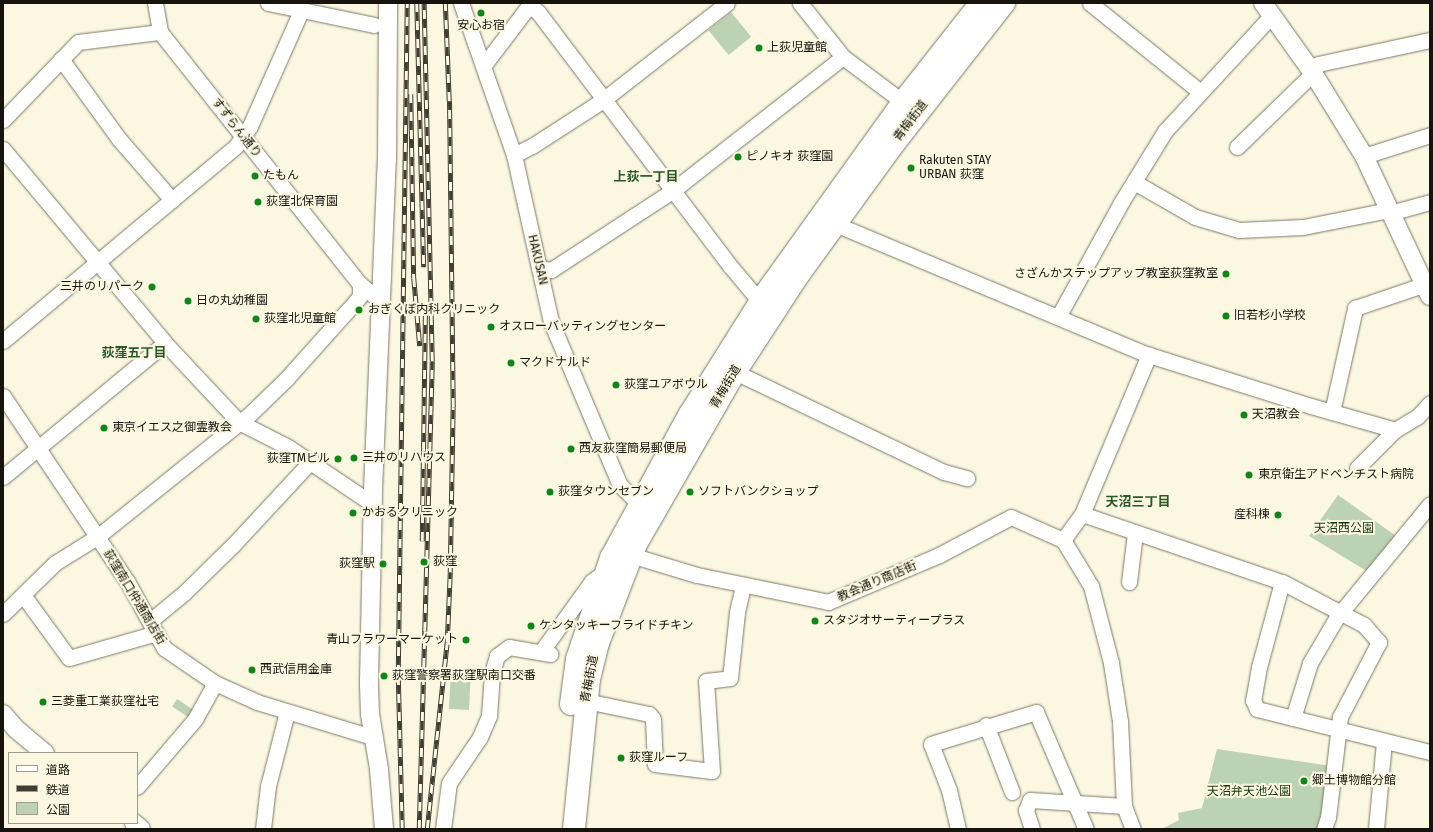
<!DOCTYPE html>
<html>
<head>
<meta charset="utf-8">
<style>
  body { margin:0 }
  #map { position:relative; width:1433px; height:832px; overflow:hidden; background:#fbf7e1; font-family:"Fira Sans","Noto Sans JP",sans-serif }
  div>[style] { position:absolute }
  .green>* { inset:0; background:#bcd3b3; transform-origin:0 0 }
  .roads { filter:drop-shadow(0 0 1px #7c7864) drop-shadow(0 0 1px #7c7864) }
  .minor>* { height:15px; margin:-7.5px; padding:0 7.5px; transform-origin:7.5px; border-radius:7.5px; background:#fff }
  .tertiary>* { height:18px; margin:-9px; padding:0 9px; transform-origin:9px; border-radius:9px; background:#fff }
  .primary>* { height:22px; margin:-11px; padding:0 11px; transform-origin:11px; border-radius:11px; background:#fff }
  .rail>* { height:4.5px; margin-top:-2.25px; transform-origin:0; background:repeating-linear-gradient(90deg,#fbf7e1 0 9px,#403d33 0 18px); box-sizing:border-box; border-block:1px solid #403d33 }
  .dots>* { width:11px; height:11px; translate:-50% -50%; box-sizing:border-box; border:2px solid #fbf7e1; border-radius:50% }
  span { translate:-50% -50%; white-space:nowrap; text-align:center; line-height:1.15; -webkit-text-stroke:4px #fbf7e1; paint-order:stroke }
  .poi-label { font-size:12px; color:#16140d }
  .left { translate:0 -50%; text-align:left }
  .right { translate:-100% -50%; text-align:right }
  .street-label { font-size:12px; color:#16140d }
  .park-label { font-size:12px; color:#19360a }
  .neighbourhood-label { font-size:13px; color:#275b26; font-weight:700 }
  .frame { position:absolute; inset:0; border:4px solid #16140d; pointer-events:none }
  .legend { position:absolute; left:8px; top:752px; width:130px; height:72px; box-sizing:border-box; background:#fbf7e1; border:1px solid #9f9c8c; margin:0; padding:5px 7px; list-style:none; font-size:12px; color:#16140d }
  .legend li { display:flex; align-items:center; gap:8px; height:20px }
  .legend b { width:20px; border:1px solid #9f9c8c }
</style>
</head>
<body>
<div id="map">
  <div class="green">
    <div style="left:731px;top:12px;width:32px;height:29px;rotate:51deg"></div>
    <div style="clip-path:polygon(1338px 495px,1399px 538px,1370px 573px,1309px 536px)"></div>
    <div style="left:451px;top:669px;width:20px;height:40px;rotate:3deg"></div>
    <div style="left:177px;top:699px;width:20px;height:9px;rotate:33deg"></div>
    <div style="clip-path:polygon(1217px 749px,1331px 766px,1318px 829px,1162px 829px,1179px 820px,1178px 813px,1202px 808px)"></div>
  </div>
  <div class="roads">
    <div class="minor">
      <div style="left:155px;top:3px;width:29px;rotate:80deg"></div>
      <div style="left:160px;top:32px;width:322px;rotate:51.6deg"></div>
      <div style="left:360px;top:284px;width:17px;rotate:40deg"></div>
      <div style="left:373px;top:295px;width:8px;rotate:7deg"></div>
      <div style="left:268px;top:3px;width:108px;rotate:11.7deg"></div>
      <div style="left:461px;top:3px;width:161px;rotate:70.8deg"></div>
      <div style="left:514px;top:155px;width:171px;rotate:77.5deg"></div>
      <div style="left:551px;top:322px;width:177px;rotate:67.1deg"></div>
      <div style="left:620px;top:485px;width:27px;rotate:45deg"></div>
      <div style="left:800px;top:3px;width:69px;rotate:51.5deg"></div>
      <div style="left:843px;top:57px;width:75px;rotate:36.9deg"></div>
      <div style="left:1090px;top:3px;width:140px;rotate:38.9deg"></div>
      <div style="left:529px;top:5px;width:11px;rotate:38deg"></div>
      <div style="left:538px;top:12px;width:320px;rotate:52.9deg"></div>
      <div style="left:731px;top:267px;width:35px;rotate:50deg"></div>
      <div style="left:754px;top:294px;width:7px;rotate:16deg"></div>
      <div style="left:761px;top:296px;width:6px;rotate:-31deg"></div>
      <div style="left:61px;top:59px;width:99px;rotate:54.1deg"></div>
      <div style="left:119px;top:139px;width:81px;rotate:49deg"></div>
      <div style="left:484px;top:65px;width:78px;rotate:-52.8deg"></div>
      <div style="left:3px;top:120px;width:108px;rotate:-46.1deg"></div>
      <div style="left:78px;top:42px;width:83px;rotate:-7deg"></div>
      <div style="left:1237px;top:147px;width:106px;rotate:-44.2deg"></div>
      <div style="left:1313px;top:73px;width:10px;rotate:-61deg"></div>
      <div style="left:1318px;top:64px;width:115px;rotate:-12.1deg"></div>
      <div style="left:3px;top:149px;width:253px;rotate:50.1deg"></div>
      <div style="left:165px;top:343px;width:108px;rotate:46.9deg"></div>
      <div style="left:239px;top:422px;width:55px;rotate:27deg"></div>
      <div style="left:288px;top:447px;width:93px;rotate:34deg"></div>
      <div style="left:365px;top:499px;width:12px;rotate:-48deg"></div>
      <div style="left:514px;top:155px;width:20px;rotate:-27deg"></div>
      <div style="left:532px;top:146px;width:85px;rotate:-32.9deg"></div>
      <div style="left:603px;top:100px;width:157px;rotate:-38deg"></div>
      <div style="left:1364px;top:156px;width:69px;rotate:-17.7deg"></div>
      <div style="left:1134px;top:182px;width:70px;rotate:29.8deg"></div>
      <div style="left:1195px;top:217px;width:46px;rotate:16.5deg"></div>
      <div style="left:1239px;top:230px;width:64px;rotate:-2.7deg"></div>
      <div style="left:1303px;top:227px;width:88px;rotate:-11.2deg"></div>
      <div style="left:1390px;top:213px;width:41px;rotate:-15.4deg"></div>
      <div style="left:828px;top:221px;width:348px;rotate:22.7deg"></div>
      <div style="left:1149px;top:355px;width:170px;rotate:17.5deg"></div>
      <div style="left:1311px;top:406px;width:87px;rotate:15.9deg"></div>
      <div style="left:1395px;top:430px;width:26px;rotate:-31deg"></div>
      <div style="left:1417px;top:417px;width:19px;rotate:-47deg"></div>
      <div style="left:539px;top:268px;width:12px;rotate:9deg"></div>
      <div style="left:551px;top:270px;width:145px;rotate:-33.1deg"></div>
      <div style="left:672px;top:191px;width:217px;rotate:-38.1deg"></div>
      <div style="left:1058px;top:317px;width:132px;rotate:-61.1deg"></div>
      <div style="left:1122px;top:201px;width:82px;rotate:-58.4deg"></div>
      <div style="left:1165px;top:131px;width:158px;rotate:-47.3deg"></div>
      <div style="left:3px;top:341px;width:304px;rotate:-39.9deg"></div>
      <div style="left:236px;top:146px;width:24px;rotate:-55deg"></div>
      <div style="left:250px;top:126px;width:126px;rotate:-66.1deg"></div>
      <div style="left:735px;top:372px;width:232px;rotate:25.6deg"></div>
      <div style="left:944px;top:472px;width:24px;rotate:15deg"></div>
      <div style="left:3px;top:396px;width:223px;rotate:56.2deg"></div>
      <div style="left:127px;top:581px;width:77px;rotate:61.1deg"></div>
      <div style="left:164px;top:648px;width:62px;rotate:34.5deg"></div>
      <div style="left:215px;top:683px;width:46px;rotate:24.3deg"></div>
      <div style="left:257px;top:702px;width:120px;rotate:16.9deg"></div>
      <div style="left:1332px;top:412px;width:107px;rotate:-77.5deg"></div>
      <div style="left:1355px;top:308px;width:65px;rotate:-18.7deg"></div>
      <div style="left:1417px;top:287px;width:9px"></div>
      <div style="left:1357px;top:468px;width:54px;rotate:-45deg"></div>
      <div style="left:3px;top:477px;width:210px;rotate:-39.6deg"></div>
      <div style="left:1082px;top:514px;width:211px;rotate:18.8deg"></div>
      <div style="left:1282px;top:582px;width:93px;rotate:27.7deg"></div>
      <div style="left:1364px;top:625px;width:23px;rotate:49deg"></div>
      <div style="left:1379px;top:642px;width:85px;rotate:117.5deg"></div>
      <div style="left:1340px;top:717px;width:101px;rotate:96.8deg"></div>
      <div style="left:1328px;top:817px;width:13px;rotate:108deg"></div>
      <div style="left:1063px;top:540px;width:54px;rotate:58.7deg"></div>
      <div style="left:1091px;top:586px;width:80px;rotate:75.4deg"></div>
      <div style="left:1111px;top:663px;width:59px;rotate:81.2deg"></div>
      <div style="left:1120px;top:721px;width:85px;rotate:87.3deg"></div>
      <div style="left:1124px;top:806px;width:25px;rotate:69deg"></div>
      <div style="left:1063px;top:540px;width:32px;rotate:-54deg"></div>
      <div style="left:1082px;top:514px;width:173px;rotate:-67.2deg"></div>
      <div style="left:624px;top:553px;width:76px;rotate:16.8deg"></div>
      <div style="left:697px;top:575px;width:134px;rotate:11.6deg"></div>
      <div style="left:828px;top:602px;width:121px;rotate:-22.9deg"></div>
      <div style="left:939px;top:555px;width:81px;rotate:-27.8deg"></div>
      <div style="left:1011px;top:517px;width:57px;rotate:23.9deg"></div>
      <div style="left:1129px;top:582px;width:49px;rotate:-83deg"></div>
      <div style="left:1282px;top:582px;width:88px;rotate:105.1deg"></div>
      <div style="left:1259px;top:667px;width:34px;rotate:100deg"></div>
      <div style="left:1253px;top:700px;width:10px;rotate:66deg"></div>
      <div style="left:1257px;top:709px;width:178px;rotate:14deg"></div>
      <div style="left:23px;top:595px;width:78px;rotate:53.9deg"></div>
      <div style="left:69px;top:658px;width:91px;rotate:-16deg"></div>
      <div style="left:3px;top:614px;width:73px;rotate:-44.4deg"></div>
      <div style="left:55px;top:563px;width:49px;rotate:-31.8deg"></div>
      <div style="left:97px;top:537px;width:195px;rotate:-38.8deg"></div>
      <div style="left:249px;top:415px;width:53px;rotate:-44.2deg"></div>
      <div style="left:287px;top:378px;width:103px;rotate:-48.1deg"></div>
      <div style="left:356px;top:301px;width:6px;rotate:-51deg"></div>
      <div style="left:360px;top:296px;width:12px;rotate:-90deg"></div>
      <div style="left:150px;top:621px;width:44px;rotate:-39.5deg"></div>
      <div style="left:184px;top:593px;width:69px;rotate:-44.4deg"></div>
      <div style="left:233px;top:545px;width:115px;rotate:-47.1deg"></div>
      <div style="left:541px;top:652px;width:87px;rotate:-54.3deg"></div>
      <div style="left:592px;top:581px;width:19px;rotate:-36deg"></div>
      <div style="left:586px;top:701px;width:64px;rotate:11.7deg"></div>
      <div style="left:649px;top:714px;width:6px;rotate:51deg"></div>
      <div style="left:653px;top:719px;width:45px;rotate:87.5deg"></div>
      <div style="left:655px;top:764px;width:57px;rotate:7deg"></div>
      <div style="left:712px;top:771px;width:90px;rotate:-93.8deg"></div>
      <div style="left:706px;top:681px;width:24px;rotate:-7deg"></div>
      <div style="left:730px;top:678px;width:66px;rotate:-83.9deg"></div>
      <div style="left:737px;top:612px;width:27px;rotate:-77deg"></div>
      <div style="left:1293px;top:718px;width:58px;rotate:-72.8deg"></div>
      <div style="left:1310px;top:663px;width:53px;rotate:-59.6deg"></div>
      <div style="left:1337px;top:617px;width:146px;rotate:-50.5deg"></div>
      <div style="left:986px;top:725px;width:72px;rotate:68.8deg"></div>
      <div style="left:137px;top:787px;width:89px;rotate:-49.5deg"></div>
      <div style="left:195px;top:719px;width:41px;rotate:-60.9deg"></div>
      <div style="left:263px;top:829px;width:43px;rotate:-83.4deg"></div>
      <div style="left:268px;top:786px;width:76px;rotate:-75.6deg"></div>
      <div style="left:443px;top:829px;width:46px;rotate:-82.6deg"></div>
      <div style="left:449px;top:783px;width:55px;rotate:-56deg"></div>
      <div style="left:480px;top:737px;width:23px;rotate:-67deg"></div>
      <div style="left:489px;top:716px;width:43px;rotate:-86deg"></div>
      <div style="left:492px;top:673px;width:18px;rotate:-74deg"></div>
      <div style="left:497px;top:656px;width:15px;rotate:-37deg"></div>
      <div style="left:509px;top:647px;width:42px;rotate:9.7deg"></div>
      <div style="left:958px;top:829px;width:40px;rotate:-103deg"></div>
      <div style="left:949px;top:790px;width:49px;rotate:-111.4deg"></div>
      <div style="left:931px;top:744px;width:110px;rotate:-16.9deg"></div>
      <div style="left:1036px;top:712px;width:127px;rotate:66.9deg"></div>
      <div style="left:1032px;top:829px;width:20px;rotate:-108deg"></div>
      <div style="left:1026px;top:810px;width:11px;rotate:-68deg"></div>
      <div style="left:1030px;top:800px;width:94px;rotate:3.7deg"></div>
      <div style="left:1376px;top:829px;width:88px;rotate:-84.8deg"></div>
    </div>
    <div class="tertiary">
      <div style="left:1263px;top:3px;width:86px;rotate:54.5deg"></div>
      <div style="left:1313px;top:73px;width:97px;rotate:58.4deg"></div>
      <div style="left:1364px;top:156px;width:155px;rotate:64.8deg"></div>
      <div style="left:3px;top:714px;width:20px;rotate:49deg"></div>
      <div style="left:16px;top:729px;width:38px;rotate:40deg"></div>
      <div style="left:134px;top:823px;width:9px;rotate:41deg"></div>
      <div style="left:384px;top:829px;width:60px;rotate:-94.8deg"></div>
      <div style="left:379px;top:769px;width:56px;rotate:-99.3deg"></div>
      <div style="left:370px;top:714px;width:32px;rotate:-92deg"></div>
      <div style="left:369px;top:682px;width:192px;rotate:-88.8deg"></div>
      <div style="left:373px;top:490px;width:330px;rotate:-87.6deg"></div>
      <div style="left:387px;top:160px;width:157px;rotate:-89.6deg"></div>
    </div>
    <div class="primary">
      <div style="left:571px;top:704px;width:45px;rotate:-82.4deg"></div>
      <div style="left:577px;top:659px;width:107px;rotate:-71.4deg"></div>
      <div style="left:611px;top:558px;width:164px;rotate:-61.3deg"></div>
      <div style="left:690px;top:414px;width:143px;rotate:-57.9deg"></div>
      <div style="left:766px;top:293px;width:235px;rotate:-54.3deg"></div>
      <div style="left:903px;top:102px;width:126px;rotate:-51.8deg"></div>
      <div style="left:574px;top:829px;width:151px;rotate:-84.3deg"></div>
      <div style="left:589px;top:679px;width:37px;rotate:-76deg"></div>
      <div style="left:598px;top:643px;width:106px;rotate:-69deg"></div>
      <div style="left:636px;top:544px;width:198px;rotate:-60.1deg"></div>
      <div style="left:735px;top:372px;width:117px;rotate:-56.9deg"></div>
      <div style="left:799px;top:274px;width:163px;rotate:-54deg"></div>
      <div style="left:895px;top:142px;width:177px;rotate:-51.9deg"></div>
    </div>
  </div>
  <div class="rail">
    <div style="left:417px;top:3px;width:264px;rotate:88.5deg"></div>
    <div style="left:411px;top:94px;width:184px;rotate:89.1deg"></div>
    <div style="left:414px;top:278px;width:68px;rotate:85deg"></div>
    <div style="left:422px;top:541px;width:228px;rotate:-89.2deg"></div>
    <div style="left:402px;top:829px;width:155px;rotate:-91.5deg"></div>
    <div style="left:398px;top:674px;width:671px;rotate:-89.23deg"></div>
    <div style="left:419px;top:829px;width:468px;rotate:-88.4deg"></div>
    <div style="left:432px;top:361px;width:358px;rotate:-91.3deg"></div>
    <div style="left:427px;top:829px;width:188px;rotate:-83.9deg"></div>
    <div style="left:447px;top:642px;width:70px;rotate:-87.5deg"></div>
    <div style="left:450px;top:572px;width:165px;rotate:-89deg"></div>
    <div style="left:453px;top:407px;width:306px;rotate:-90.7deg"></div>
    <div style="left:449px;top:101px;width:98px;rotate:-92.3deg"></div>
  </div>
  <div class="dots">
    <div style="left:481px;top:13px;background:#088a14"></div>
    <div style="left:759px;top:48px;background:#088a14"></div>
    <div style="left:738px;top:157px;background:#088a14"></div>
    <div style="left:911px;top:168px;background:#088a14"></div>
    <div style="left:255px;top:176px;background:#088a14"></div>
    <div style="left:258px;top:202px;background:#088a14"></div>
    <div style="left:1226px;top:274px;background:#088a14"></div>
    <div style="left:152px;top:287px;background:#088a14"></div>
    <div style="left:188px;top:301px;background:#088a14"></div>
    <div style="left:359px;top:310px;background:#088a14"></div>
    <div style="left:1226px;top:316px;background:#088a14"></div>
    <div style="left:256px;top:319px;background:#088a14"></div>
    <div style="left:491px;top:327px;background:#088a14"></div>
    <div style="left:511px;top:363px;background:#088a14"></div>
    <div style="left:616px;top:385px;background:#088a14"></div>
    <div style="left:1244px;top:415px;background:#088a14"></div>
    <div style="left:104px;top:428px;background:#088a14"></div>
    <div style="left:571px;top:449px;background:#088a14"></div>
    <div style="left:354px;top:458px;background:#088a14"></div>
    <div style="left:338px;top:459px;background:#088a14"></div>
    <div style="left:1249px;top:475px;background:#088a14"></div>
    <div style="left:550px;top:492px;background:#088a14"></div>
    <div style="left:690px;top:492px;background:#088a14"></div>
    <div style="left:353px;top:513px;background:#088a14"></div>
    <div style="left:1278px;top:515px;background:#088a14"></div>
    <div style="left:424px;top:562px;background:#088a14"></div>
    <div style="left:383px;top:564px;background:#088a14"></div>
    <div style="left:815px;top:621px;background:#088a14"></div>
    <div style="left:531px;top:626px;background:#088a14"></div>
    <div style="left:466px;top:640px;background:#088a14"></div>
    <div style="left:252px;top:670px;background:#088a14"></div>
    <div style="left:384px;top:676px;background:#088a14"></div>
    <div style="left:43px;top:702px;background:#088a14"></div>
    <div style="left:621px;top:758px;background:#088a14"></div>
    <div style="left:1304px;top:781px;background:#088a14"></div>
  </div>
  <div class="poi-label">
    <span style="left:481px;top:26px">安心お宿</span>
    <span class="left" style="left:767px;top:48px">上荻児童館</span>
    <span class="left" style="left:746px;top:157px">ピノキオ 荻窪園</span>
    <span class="left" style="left:919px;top:168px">Rakuten STAY<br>URBAN 荻窪</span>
    <span class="left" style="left:263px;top:176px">たもん</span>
    <span class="left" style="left:266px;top:202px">荻窪北保育園</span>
    <span class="right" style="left:1218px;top:274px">さざんかステップアップ教室荻窪教室</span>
    <span class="right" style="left:144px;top:287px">三井のリパーク</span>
    <span class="left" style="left:196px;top:301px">日の丸幼稚園</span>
    <span class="left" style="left:368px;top:310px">おぎくぼ内科クリニック</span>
    <span class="left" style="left:1234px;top:316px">旧若杉小学校</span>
    <span class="left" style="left:264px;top:319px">荻窪北児童館</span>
    <span class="left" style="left:499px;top:327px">オスローバッティングセンター</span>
    <span class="left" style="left:519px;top:363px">マクドナルド</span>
    <span class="left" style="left:624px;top:385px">荻窪ユアボウル</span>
    <span class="left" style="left:1252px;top:415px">天沼教会</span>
    <span class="left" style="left:112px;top:428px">東京イエス之御霊教会</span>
    <span class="left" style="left:579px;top:449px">西友荻窪簡易郵便局</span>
    <span class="left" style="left:362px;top:458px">三井のリハウス</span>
    <span class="right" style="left:330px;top:459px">荻窪TMビル</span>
    <span class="left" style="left:1258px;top:475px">東京衛生アドベンチスト病院</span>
    <span class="left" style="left:558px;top:492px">荻窪タウンセブン</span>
    <span class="left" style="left:698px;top:492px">ソフトバンクショップ</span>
    <span class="left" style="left:362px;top:513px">かおるクリニック</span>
    <span class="right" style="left:1270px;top:515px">産科棟</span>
    <span class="left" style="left:433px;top:562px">荻窪</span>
    <span class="right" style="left:375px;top:564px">荻窪駅</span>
    <span class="left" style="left:823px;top:621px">スタジオサーティープラス</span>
    <span class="left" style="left:539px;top:626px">ケンタッキーフライドチキン</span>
    <span class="right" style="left:458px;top:640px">青山フラワーマーケット</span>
    <span class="left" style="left:260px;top:670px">西武信用金庫</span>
    <span class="left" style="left:392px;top:676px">荻窪警察署荻窪駅南口交番</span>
    <span class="left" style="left:51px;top:702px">三菱重工業荻窪社宅</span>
    <span class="left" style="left:629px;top:758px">荻窪ルーフ</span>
    <span class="left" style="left:1312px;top:781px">郷土博物館分館</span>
  </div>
  <div class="street-label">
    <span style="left:911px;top:121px;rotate:-53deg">青梅街道</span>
    <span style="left:236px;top:128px;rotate:52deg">すずらん通り</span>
    <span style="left:537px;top:260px;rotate:77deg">HAKUSAN</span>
    <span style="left:726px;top:387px;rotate:-59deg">青梅街道</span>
    <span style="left:877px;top:582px;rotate:-23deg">教会通り商店街</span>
    <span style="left:134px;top:597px;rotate:59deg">荻窪南口仲通商店街</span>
    <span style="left:590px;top:679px;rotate:-79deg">青梅街道</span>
  </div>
  <div class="park-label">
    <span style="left:1344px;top:529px">天沼西公園</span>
    <span style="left:1249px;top:792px">天沼弁天池公園</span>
  </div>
  <div class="neighbourhood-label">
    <span style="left:646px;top:177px">上荻一丁目</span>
    <span style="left:134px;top:353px">荻窪五丁目</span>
    <span style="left:1138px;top:502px">天沼三丁目</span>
  </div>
  <div class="frame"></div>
  <ul class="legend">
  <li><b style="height:5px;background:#fff"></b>道路</li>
  <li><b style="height:5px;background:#403d33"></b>鉄道</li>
  <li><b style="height:11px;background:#bcd3b3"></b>公園</li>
  </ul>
</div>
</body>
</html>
